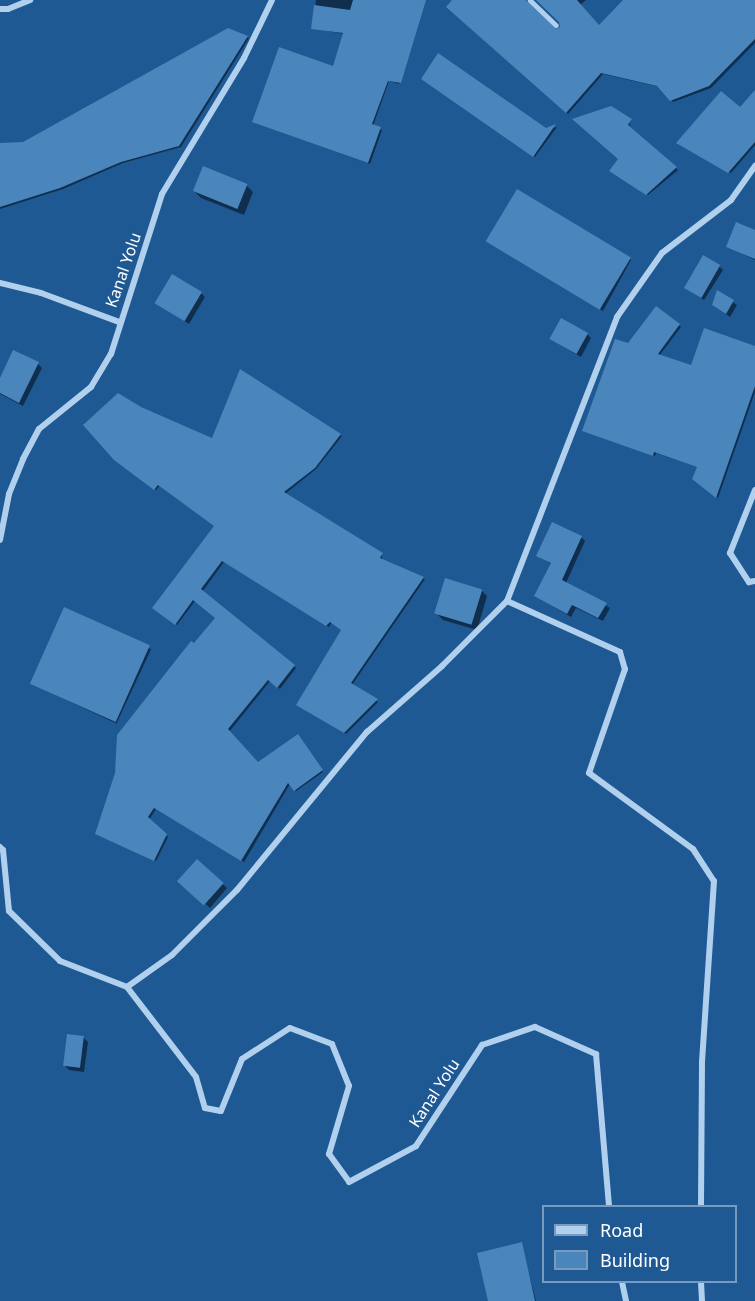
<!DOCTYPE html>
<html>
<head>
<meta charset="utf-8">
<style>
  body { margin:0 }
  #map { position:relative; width:755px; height:1301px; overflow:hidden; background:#1e5994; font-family:"Noto Sans",sans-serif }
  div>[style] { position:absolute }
  .shadow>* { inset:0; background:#0007; transform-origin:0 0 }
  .building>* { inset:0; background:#4a85bc; transform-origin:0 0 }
  .service>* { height:4.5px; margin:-2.25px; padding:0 2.25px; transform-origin:2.25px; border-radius:2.25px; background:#b0d0ee }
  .minor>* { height:6px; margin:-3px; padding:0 3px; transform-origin:3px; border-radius:3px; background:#b0d0ee }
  span { translate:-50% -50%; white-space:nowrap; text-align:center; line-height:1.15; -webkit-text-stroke:4.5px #1e5994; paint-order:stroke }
  .street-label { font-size:16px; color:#fff }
  .legend { position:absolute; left:542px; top:1205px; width:195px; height:78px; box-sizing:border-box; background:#1e5994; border:2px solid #789bbf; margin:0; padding:8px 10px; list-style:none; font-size:18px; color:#fff }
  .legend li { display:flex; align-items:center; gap:12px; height:30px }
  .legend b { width:30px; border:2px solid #789bbf }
</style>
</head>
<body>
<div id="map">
  <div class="shadow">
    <div style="clip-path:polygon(316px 0,424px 0,399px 84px,389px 81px,373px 126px,382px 130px,370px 164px,254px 122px,334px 68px,344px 34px,312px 28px)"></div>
    <div style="clip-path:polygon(454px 0,528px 0,528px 6px,552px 30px,559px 31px,562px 24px,538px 0,586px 0,580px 5px,599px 27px,626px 0,745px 0,755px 16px,755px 43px,711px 88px,673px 102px,660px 87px,603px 74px,568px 114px,448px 7px)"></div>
    <div style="clip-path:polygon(228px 30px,249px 38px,181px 147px,123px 163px,63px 189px,0 209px,0 144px,24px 143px)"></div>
    <div style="clip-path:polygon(424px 80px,546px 129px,557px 127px,535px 157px)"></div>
    <div style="clip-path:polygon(755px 93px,755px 145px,731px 173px,680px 145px,740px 109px)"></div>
    <div style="clip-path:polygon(575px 120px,631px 120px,629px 127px,678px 170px,648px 195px,613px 172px,620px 159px)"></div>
    <div style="clip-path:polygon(247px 186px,253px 192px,244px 215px,201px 198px,194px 191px)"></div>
    <div style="clip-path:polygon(755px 231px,755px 260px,728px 246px)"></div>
    <div style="clip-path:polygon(489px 242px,630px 258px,631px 260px,603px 311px)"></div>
    <div style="clip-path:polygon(719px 266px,723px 270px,704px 300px,686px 288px)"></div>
    <div style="clip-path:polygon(718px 292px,737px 305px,730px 317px,713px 305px)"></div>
    <div style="clip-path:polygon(201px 293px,205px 297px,189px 324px,156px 303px)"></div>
    <div style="clip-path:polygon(679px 325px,681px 327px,659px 356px,692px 367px,755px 347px,755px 392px,718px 498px,694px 478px,698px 467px,656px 453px,655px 456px,584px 431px,628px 345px)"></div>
    <div style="clip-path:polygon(587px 334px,591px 338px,581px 357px,550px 339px)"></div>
    <div style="clip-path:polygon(38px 364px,42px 368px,23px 406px,0 394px,0 381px)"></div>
    <div style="clip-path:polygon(140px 408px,212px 440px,340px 435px,342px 436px,316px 469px,285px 494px,382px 555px,382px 560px,425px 579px,352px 685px,378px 702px,346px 734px,300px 706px,343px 630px,332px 622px,329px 627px,224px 562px,202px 592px,296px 668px,280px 689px,270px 681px,229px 732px,258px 764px,299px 738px,323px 772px,296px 791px,290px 784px,244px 862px,156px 809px,149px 820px,168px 837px,156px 861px,98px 835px,194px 645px,217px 618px,195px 601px,177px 625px,156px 610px,215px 526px,160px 485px,156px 490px,117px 461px)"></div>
    <div style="clip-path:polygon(581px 537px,585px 541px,566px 583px,610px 608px,603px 621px,576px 608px,571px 617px,535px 596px,552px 564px,538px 556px)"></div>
    <div style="clip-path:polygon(481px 590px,487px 596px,477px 630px,443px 620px,436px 613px)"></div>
    <div style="left:65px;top:609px;width:95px;height:82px;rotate:25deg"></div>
    <div style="clip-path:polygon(197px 861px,227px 888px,210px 908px,184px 885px)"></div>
    <div style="clip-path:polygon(84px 1038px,88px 1042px,84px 1072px,69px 1070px,65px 1066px)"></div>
    <div style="clip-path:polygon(521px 1244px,536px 1301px,490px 1301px)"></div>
  </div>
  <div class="building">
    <div style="clip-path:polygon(353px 0,426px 0,401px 83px,388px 81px,372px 124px,381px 127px,368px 163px,252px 122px,279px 47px,333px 66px,343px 33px,311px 29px,314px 5px,350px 10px)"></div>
    <div style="clip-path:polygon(452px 0,526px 0,556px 29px,560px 27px,559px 22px,536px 0,577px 0,599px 25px,623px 0,755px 0,755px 39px,709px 86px,670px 101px,657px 86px,601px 73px,566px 113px,446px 7px)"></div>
    <div style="clip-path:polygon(228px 28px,248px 36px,179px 146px,121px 162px,60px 188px,0 207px,0 143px,23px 142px)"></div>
    <div style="clip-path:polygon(438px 53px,546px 128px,556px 124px,533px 157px,421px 79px)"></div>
    <div style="clip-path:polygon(755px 90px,755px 142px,728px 173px,676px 143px,721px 91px,740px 107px)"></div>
    <div style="clip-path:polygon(611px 106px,632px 119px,628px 125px,677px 167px,646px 195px,609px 171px,618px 159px,572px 119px)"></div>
    <div style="left:203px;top:166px;width:48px;height:27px;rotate:22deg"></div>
    <div style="left:517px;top:189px;width:133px;height:61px;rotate:31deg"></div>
    <div style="clip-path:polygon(736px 222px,755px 230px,755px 259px,726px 247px)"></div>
    <div style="left:703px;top:255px;width:20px;height:38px;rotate:30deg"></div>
    <div style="left:172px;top:274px;width:35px;height:34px;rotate:31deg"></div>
    <div style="clip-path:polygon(717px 290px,734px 300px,726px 314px,712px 305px)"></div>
    <div style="clip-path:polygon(656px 306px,680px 324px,658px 354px,691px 365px,704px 328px,755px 346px,755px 386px,716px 498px,692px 479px,697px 467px,654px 452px,653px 456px,582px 431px,615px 339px,628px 343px)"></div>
    <div style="left:561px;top:318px;width:31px;height:24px;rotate:29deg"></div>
    <div style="clip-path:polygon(13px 350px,39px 362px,19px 403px,0 393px,0 378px)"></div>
    <div style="clip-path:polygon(240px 369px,341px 434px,315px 468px,284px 492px,383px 553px,380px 558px,424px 577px,351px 683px,378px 699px,344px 733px,296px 705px,341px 630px,330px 622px,326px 626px,222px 561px,201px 589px,295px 665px,277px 688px,268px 680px,228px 729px,258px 762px,298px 734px,323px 770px,294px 791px,288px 783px,241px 861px,154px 808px,148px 817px,167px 834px,154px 861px,95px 834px,115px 773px,117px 735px,191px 641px,194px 643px,215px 618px,193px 600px,175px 625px,152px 608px,214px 526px,158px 485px,154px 490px,114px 460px,83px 425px,118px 393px,141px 407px,212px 438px)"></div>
    <div style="clip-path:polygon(552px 522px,582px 536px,562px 580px,607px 603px,598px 618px,572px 605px,567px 614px,534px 596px,551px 563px,536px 556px)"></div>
    <div style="left:445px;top:578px;width:39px;height:37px;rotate:17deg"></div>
    <div style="left:64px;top:607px;width:94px;height:84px;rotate:24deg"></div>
    <div style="left:197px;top:859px;width:36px;height:30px;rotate:42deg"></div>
    <div style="left:67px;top:1034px;width:17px;height:32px;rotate:7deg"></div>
    <div style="clip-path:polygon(522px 1242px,535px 1301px,488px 1301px,477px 1253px)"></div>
  </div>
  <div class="service">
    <div style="left:530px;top:0;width:36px;rotate:44deg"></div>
  </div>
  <div class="minor">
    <div style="left:0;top:9px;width:8px"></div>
    <div style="left:8px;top:9px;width:24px;rotate:-22deg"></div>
    <div style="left:0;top:283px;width:42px;rotate:13.7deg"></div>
    <div style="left:41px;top:293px;width:83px;rotate:20.4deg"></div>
    <div style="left:755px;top:490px;width:68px;rotate:111.6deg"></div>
    <div style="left:730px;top:553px;width:35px;rotate:57deg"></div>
    <div style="left:749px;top:582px;width:6px;rotate:-9deg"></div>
    <div style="left:0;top:540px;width:47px;rotate:-78.9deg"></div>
    <div style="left:9px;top:494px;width:38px;rotate:-68deg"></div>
    <div style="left:23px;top:459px;width:34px;rotate:-62deg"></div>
    <div style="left:39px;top:429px;width:67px;rotate:-38.9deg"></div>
    <div style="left:91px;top:387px;width:39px;rotate:-59deg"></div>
    <div style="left:111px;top:354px;width:168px;rotate:-72.3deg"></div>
    <div style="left:162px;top:194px;width:159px;rotate:-58.9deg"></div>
    <div style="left:244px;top:58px;width:64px;rotate:-64.2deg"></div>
    <div style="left:507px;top:601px;width:124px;rotate:24.3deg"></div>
    <div style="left:620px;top:652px;width:18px;rotate:74deg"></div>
    <div style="left:625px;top:669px;width:110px;rotate:109.1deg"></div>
    <div style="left:589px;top:773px;width:129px;rotate:36.2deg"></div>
    <div style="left:693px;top:849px;width:38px;rotate:57deg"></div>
    <div style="left:714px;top:881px;width:181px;rotate:93.8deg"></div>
    <div style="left:702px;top:1062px;width:144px;rotate:90.4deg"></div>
    <div style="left:0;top:847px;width:4px;rotate:45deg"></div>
    <div style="left:3px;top:850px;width:61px;rotate:84.4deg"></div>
    <div style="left:9px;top:911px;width:71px;rotate:44.4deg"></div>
    <div style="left:60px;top:961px;width:72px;rotate:21.2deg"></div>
    <div style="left:127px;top:987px;width:113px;rotate:52.5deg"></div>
    <div style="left:196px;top:1077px;width:32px;rotate:74deg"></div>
    <div style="left:205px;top:1108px;width:16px;rotate:11deg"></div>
    <div style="left:221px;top:1111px;width:56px;rotate:-68deg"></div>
    <div style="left:242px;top:1059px;width:57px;rotate:-32.9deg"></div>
    <div style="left:290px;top:1028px;width:45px;rotate:20.9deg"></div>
    <div style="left:332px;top:1044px;width:45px;rotate:68deg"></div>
    <div style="left:349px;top:1086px;width:71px;rotate:106.4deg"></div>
    <div style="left:329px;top:1154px;width:34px;rotate:54deg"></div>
    <div style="left:349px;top:1182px;width:76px;rotate:-28.2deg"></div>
    <div style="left:416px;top:1146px;width:121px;rotate:-56.8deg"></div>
    <div style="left:482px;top:1045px;width:56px;rotate:-18.8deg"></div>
    <div style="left:535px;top:1027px;width:67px;rotate:23.9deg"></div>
    <div style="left:596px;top:1054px;width:153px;rotate:85.1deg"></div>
    <div style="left:127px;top:987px;width:55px;rotate:-35.4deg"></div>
    <div style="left:172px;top:955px;width:92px;rotate:-45deg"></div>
    <div style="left:237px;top:890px;width:205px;rotate:-50.6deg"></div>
    <div style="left:367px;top:732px;width:100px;rotate:-41.3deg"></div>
    <div style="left:442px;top:666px;width:92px;rotate:-45deg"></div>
    <div style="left:507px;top:601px;width:305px;rotate:-68.8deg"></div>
    <div style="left:617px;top:317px;width:78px;rotate:-54.9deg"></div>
    <div style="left:662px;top:253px;width:87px;rotate:-37.5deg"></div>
    <div style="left:731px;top:200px;width:42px;rotate:-54.8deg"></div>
    <div style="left:622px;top:1282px;width:19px;rotate:78deg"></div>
    <div style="left:701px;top:1282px;width:19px;rotate:87deg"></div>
  </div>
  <div class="street-label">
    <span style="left:123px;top:270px;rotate:-71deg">Kanal Yolu</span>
    <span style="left:434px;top:1093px;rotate:-57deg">Kanal Yolu</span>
  </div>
  <ul class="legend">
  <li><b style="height:8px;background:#b0d0ee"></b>Road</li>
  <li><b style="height:16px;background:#4a85bc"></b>Building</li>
  </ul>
</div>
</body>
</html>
